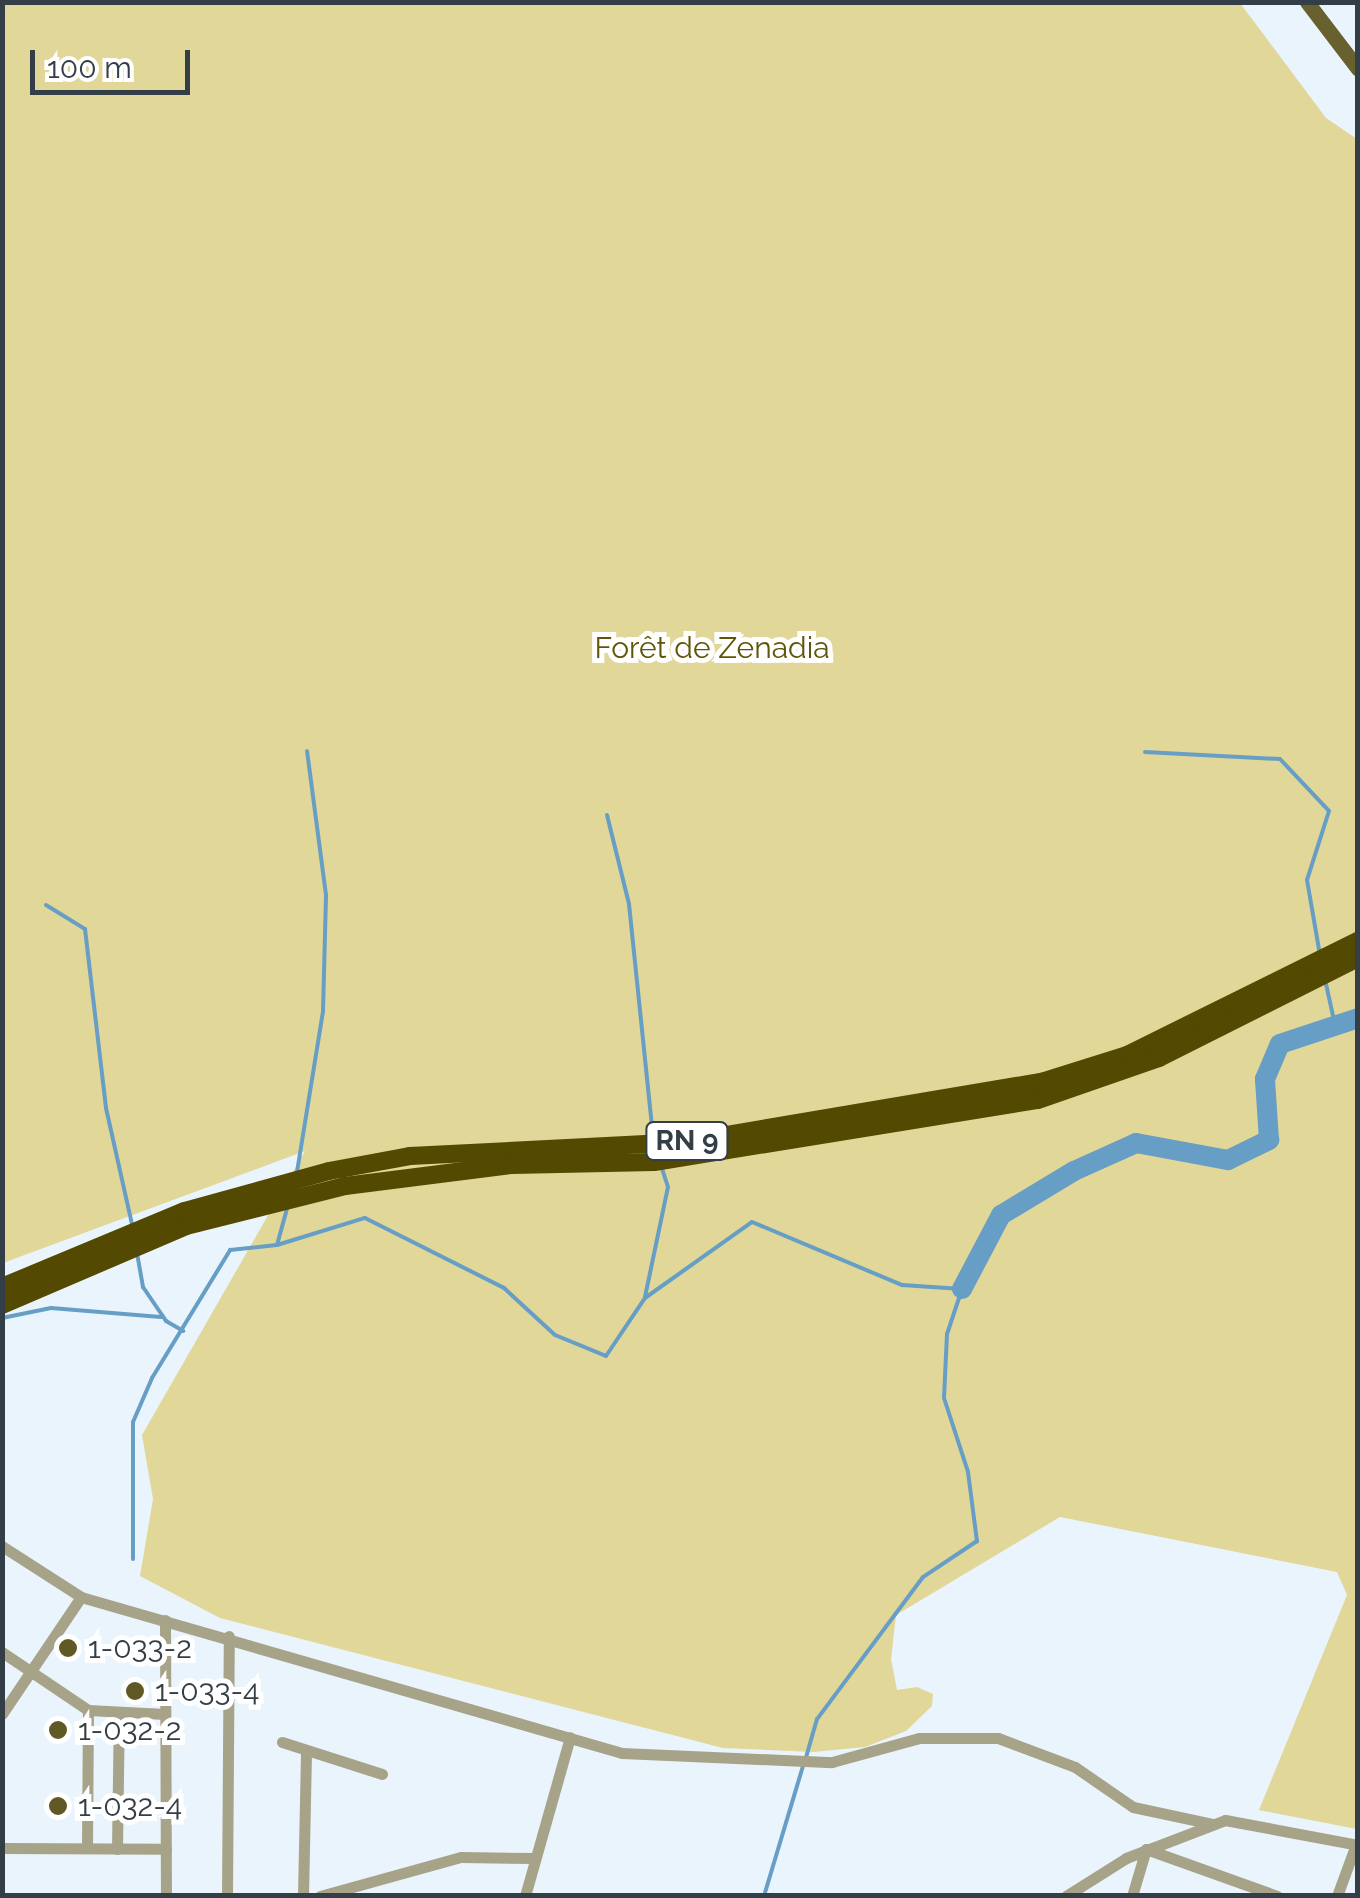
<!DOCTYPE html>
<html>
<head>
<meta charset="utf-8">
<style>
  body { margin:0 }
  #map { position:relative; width:1360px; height:1898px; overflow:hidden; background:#eaf4fc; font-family:Raleway,sans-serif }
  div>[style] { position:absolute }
  .green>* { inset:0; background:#e1d798 }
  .stream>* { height:4px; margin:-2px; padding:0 2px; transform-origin:2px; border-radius:2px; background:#679ec6 }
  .river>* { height:20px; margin:-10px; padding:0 10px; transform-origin:10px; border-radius:10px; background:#679ec6 }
  .minor>* { height:11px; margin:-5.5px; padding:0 5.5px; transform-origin:5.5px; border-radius:5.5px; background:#a6a388 }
  .major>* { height:15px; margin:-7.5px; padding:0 7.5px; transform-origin:7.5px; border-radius:7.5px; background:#68602e }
  .highway>* { height:18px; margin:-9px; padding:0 9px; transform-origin:9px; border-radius:9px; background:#534900 }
  .dots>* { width:28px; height:28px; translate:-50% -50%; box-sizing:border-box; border:5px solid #fff; border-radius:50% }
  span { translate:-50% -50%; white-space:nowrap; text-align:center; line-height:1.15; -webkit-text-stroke:10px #fff; paint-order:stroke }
  .shield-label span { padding:2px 8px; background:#fff; border:2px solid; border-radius:8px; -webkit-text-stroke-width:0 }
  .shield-label { font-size:28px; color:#343e46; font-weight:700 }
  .park-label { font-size:30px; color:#615608 }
  .poi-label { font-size:30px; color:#343e46 }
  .left { translate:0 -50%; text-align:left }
  .frame { position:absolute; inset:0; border:5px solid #343e46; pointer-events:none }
  .scale { position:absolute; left:30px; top:50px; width:160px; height:45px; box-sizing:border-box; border:5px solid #343e46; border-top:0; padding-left:12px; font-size:30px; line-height:35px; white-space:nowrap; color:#343e46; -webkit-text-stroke:8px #fff; paint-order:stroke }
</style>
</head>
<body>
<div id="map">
  <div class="green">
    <div style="clip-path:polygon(3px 3px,1240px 3px,1326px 118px,1357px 139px,1357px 1829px,1259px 1810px,1347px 1595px,1337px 1572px,1060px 1517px,896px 1615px,891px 1659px,897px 1690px,917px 1687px,933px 1694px,932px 1706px,906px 1731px,865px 1747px,813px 1752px,723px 1748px,220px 1618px,140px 1576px,153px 1499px,142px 1435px,305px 1151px,3px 1263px)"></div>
  </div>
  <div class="stream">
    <div style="left:1145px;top:752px;width:135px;rotate:3deg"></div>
    <div style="left:1280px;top:759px;width:71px;rotate:46.7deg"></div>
    <div style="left:1329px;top:811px;width:72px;rotate:107.7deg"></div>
    <div style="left:1307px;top:880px;width:76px;rotate:80.2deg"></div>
    <div style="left:607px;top:815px;width:92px;rotate:76.1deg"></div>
    <div style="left:629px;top:904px;width:233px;rotate:84.1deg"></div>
    <div style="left:46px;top:905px;width:46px;rotate:31.6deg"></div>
    <div style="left:85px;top:929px;width:180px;rotate:83.3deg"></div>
    <div style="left:106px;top:1108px;width:119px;rotate:77.4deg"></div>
    <div style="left:1326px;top:984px;width:42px;rotate:77.6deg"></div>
    <div style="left:297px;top:1172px;width:163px;rotate:-80.8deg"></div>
    <div style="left:323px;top:1011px;width:116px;rotate:-88.5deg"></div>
    <div style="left:326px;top:895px;width:145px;rotate:-97.5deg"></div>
    <div style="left:277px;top:1245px;width:41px;rotate:-74.6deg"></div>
    <div style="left:137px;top:1253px;width:35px;rotate:80deg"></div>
    <div style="left:143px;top:1287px;width:41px;rotate:55.9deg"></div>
    <div style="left:166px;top:1321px;width:20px;rotate:30deg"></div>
    <div style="left:645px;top:1297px;width:112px;rotate:-78.2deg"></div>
    <div style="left:668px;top:1187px;width:23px;rotate:-108deg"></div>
    <div style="left:2px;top:1318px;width:50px;rotate:-11.5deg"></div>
    <div style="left:51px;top:1308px;width:110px;rotate:4.7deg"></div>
    <div style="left:133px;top:1559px;width:137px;rotate:-90deg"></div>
    <div style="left:133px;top:1422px;width:48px;rotate:-66.6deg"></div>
    <div style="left:152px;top:1378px;width:150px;rotate:-58.6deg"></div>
    <div style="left:230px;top:1250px;width:47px;rotate:-6.1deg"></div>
    <div style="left:277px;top:1245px;width:92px;rotate:-17.1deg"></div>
    <div style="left:365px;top:1218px;width:156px;rotate:26.7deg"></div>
    <div style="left:504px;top:1288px;width:69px;rotate:42.7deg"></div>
    <div style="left:555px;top:1335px;width:55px;rotate:22.4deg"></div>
    <div style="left:606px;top:1356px;width:70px;rotate:-56.1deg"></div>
    <div style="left:645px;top:1298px;width:131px;rotate:-35.4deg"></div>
    <div style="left:752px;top:1222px;width:163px;rotate:22.8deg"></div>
    <div style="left:902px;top:1285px;width:60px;rotate:3.8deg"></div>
    <div style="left:962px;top:1289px;width:47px;rotate:108.4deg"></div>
    <div style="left:947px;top:1334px;width:64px;rotate:92.7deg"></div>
    <div style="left:944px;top:1398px;width:78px;rotate:72deg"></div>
    <div style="left:968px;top:1472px;width:70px;rotate:82.6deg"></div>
    <div style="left:977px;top:1541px;width:65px;rotate:146.3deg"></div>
    <div style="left:923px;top:1577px;width:177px;rotate:126.7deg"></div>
    <div style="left:817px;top:1719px;width:40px;rotate:106deg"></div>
    <div style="left:764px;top:1896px;width:136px;rotate:-73.3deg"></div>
  </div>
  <div class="river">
    <div style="left:962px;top:1289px;width:84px;rotate:-62.2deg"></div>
    <div style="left:1001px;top:1215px;width:85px;rotate:-31.1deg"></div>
    <div style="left:1074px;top:1171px;width:68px;rotate:-24.3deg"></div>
    <div style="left:1136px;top:1143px;width:94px;rotate:10.5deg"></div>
    <div style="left:1228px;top:1160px;width:46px;rotate:-26deg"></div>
    <div style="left:1269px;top:1140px;width:61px;rotate:-93.8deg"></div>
    <div style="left:1265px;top:1079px;width:38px;rotate:-67deg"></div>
    <div style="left:1280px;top:1044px;width:82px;rotate:-18.4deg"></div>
  </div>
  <div class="minor">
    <div style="left:2px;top:1546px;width:94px;rotate:32.8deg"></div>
    <div style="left:81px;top:1597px;width:563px;rotate:16.09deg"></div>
    <div style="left:622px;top:1753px;width:210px;rotate:2.5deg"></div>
    <div style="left:832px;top:1762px;width:90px;rotate:-15.4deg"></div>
    <div style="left:919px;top:1738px;width:79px"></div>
    <div style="left:998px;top:1738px;width:82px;rotate:20.6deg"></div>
    <div style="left:1075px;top:1767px;width:70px;rotate:34.6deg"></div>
    <div style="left:1133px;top:1807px;width:82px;rotate:12deg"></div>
    <div style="left:165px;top:1620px;width:276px;rotate:89.8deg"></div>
    <div style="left:2px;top:1652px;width:104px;rotate:34deg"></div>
    <div style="left:88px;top:1710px;width:77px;rotate:3deg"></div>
    <div style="left:2px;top:1714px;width:141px;rotate:-56deg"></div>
    <div style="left:282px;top:1742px;width:105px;rotate:17.7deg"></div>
    <div style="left:2px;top:1848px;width:164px;rotate:0.3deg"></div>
    <div style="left:87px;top:1848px;width:138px;rotate:-89.6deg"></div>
    <div style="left:117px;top:1849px;width:137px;rotate:-89.2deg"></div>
    <div style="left:227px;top:1896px;width:260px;rotate:-89.6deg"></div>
    <div style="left:303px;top:1896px;width:146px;rotate:-88.8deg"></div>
    <div style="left:320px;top:1896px;width:146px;rotate:-15.5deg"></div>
    <div style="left:461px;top:1857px;width:73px;rotate:0.8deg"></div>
    <div style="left:525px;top:1896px;width:165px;rotate:-74.2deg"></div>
    <div style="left:1066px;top:1896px;width:71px;rotate:-32.3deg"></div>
    <div style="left:1126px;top:1858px;width:106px;rotate:-21deg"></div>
    <div style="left:1225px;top:1820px;width:135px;rotate:10.6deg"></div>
    <div style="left:1132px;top:1896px;width:49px;rotate:-73.4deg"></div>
    <div style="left:1146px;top:1849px;width:139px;rotate:19.7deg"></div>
    <div style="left:1337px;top:1896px;width:55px;rotate:-69.9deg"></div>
  </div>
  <div class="major">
    <div style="left:1307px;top:2px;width:84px;rotate:52.7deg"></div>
  </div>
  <div class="highway">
    <div style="left:2px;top:1287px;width:198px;rotate:-22.6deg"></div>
    <div style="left:185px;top:1211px;width:149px;rotate:-15.5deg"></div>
    <div style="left:329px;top:1171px;width:82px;rotate:-10.5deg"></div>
    <div style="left:410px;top:1156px;width:275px;rotate:-2.9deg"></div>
    <div style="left:685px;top:1142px;width:361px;rotate:-9.6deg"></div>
    <div style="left:1041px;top:1082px;width:90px;rotate:-17.4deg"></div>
    <div style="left:1127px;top:1055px;width:258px;rotate:-26.3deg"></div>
    <div style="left:2px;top:1305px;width:200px;rotate:-23.2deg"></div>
    <div style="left:186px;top:1226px;width:164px;rotate:-14.1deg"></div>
    <div style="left:345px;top:1186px;width:168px;rotate:-7.2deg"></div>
    <div style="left:512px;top:1165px;width:142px;rotate:-1.2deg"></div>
    <div style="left:654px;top:1162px;width:389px;rotate:-9.2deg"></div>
    <div style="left:1038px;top:1100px;width:128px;rotate:-19.1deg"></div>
    <div style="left:1159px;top:1058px;width:223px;rotate:-26.7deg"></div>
  </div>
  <div class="dots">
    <div style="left:68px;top:1648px;background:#615925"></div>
    <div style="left:135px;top:1691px;background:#615925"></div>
    <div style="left:58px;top:1730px;background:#615925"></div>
    <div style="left:58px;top:1806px;background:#615925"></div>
  </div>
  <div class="shield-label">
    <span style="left:687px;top:1141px">RN 9</span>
  </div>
  <div class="park-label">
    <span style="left:712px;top:648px">Forêt de Zenadia</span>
  </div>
  <div class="poi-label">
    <span class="left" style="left:88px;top:1648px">1-033-2</span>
    <span class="left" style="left:155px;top:1691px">1-033-4</span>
    <span class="left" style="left:78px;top:1730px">1-032-2</span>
    <span class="left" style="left:78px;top:1806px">1-032-4</span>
  </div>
  <div class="frame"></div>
  <div class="scale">100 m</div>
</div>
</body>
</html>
